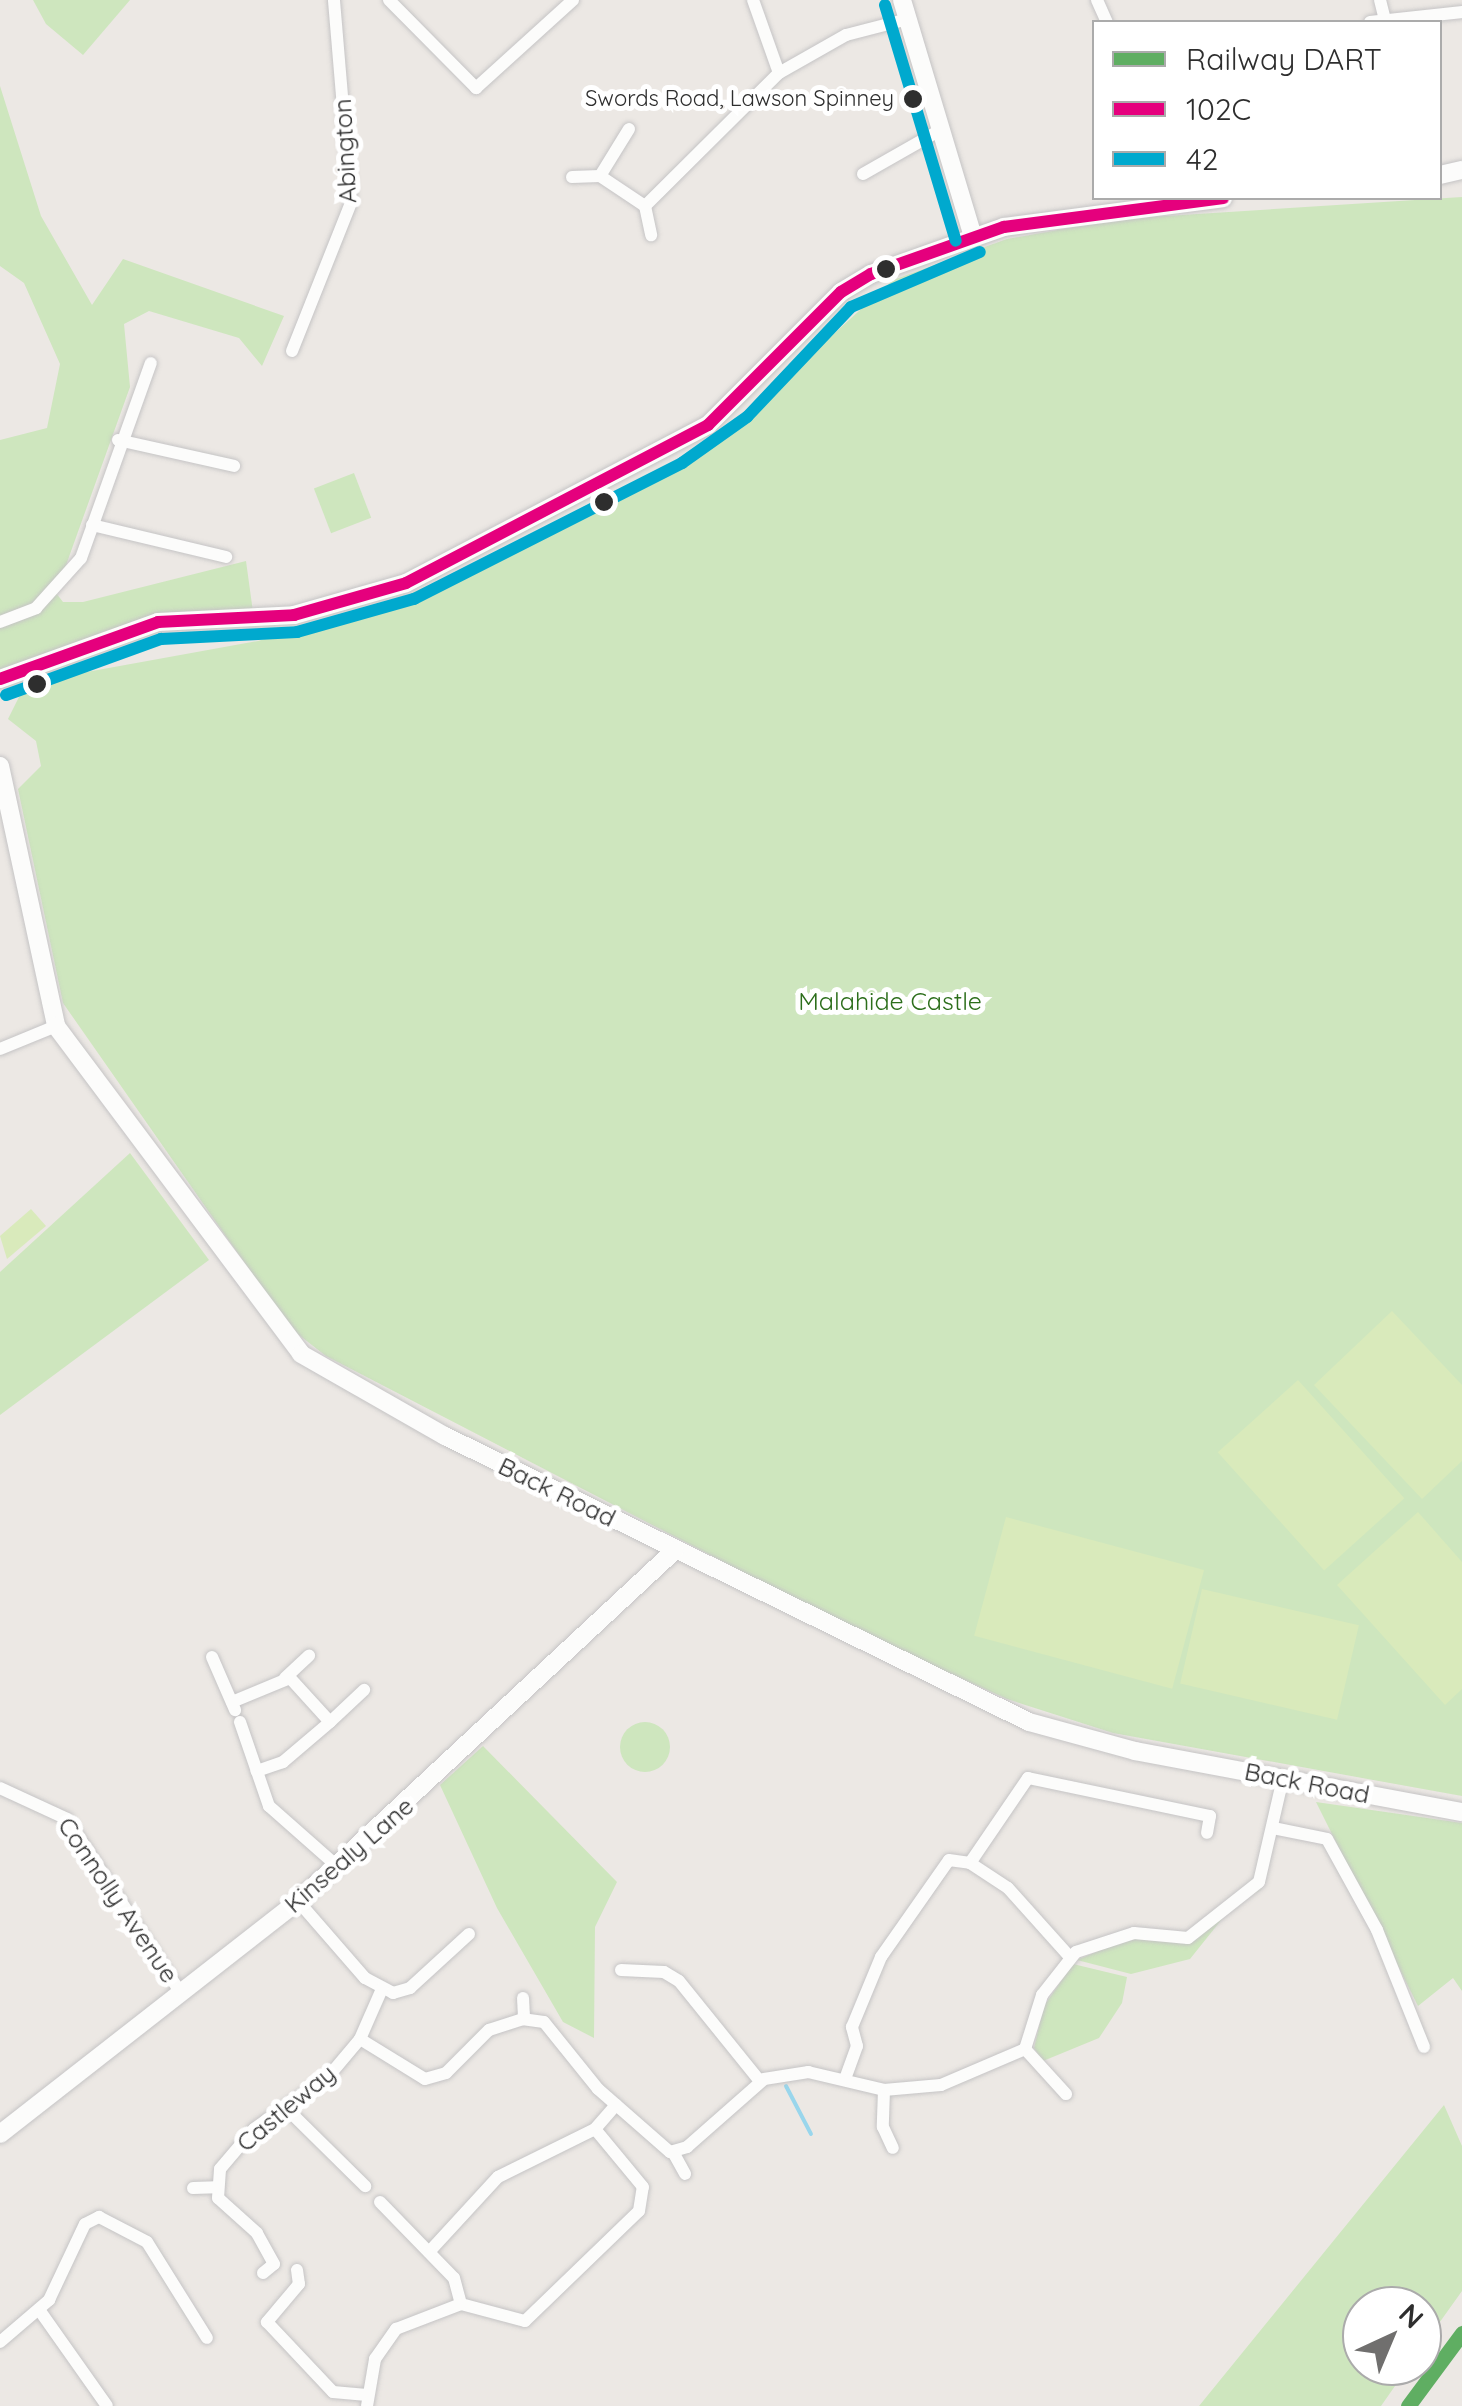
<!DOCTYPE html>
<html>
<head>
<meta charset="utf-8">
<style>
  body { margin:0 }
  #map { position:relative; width:1462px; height:2406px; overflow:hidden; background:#ece8e4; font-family:Quicksand,sans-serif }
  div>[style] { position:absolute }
  .green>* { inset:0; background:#cee6be; transform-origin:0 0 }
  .round { border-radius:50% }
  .pitch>* { inset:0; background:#d9eabb; transform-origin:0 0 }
  .stream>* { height:4px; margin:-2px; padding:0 2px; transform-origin:2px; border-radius:2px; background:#99d6ec }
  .roads { filter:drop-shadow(0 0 2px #c5c4c5) drop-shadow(0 0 2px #c5c4c5) }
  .street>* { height:12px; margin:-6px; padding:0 6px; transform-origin:6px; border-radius:6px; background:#fcfcfb }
  .secondary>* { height:18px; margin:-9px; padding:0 9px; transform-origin:9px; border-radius:9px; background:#fcfcfb }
  .bus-1>* { height:12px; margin:-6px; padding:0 6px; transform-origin:6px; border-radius:6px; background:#e5007d }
  .bus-2>* { height:12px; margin:-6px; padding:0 6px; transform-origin:6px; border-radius:6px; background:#00a9ce }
  .rail-1>* { height:15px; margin:-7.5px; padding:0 7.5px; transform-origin:7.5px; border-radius:7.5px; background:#5fae62 }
  .dots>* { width:28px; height:28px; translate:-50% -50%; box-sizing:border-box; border:5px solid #fff; border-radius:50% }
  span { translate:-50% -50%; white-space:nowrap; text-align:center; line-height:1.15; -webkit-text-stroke:10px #fff; paint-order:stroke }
  .bus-label { font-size:22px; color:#2e2e2e }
  .right { translate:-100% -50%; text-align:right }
  .street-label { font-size:25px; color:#2e2e2e }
  .park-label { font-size:25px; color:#2c6e1b }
  .legend { position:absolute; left:1092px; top:20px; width:350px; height:180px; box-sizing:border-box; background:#fff; border:2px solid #ababab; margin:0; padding:12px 18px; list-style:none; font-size:30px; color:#2e2e2e }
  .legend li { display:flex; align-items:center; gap:20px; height:50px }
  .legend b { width:50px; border:2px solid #ababab }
  .north { position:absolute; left:1342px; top:2286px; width:100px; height:100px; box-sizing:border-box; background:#fff; border:2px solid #ababab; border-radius:50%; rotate:44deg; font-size:28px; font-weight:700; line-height:40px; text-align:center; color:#2e2e2e }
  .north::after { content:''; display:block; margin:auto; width:35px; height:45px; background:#706f6e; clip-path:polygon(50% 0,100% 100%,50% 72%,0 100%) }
</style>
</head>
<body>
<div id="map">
  <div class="green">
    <div style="clip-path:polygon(33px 0,130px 0,83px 55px,46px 24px)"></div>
    <div style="clip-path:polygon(0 86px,41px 216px,92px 305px,123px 259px,284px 316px,262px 366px,239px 338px,149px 311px,124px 324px,130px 387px,56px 593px,63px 602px,83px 602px,246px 561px,253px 612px,152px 615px,0 672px,0 440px,47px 428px,60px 364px,24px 283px,0 266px)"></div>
    <div style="clip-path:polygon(1462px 197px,1462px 1796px,1113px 1733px,1007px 1699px,857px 1631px,326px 1356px,290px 1328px,63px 1003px,18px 789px,41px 766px,36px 741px,8px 719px,26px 683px,258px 641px,403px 597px,692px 463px,893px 280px,1007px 239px,1119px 219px)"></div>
    <div style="left:354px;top:473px;width:48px;height:43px;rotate:69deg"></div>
    <div style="clip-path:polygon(130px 1153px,209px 1260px,0 1415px,0 1272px)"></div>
    <div class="round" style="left:620px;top:1722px;width:50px;height:50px"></div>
    <div style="clip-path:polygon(483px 1746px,617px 1882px,595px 1927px,594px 2038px,563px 2022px,497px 1908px,440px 1785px)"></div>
    <div style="clip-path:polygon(1316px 1802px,1462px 1823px,1462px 1991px,1453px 1978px,1418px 2006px)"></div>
    <div style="clip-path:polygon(1263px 1889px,1234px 1904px,1190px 1959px,1131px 1974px,1077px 1960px,1129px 1938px,1191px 1942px,1230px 1903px)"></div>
    <div style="clip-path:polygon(1073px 1964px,1127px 1977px,1122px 2003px,1099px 2038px,1043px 2061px,1034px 2048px,1044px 2006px)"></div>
    <div style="clip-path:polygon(1444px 2105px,1462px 2146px,1462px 2291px,1422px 2347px,1422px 2306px,1362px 2306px,1362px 2366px,1409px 2366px,1381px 2406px,1199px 2406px)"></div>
  </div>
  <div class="pitch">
    <div style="clip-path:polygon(31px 1209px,46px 1226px,7px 1259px,0 1236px)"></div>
    <div style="clip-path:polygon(1392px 1311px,1462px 1385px,1462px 1461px,1422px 1499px,1314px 1385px)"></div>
    <div style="left:1298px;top:1380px;width:159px;height:108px;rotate:48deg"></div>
    <div style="clip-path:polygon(1418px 1512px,1462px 1562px,1462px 1689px,1445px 1705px,1337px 1585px)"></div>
    <div style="left:1006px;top:1517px;width:205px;height:123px;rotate:15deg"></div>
    <div style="left:1202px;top:1589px;width:161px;height:97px;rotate:13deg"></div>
  </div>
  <div class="stream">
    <div style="left:786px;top:2086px;width:54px;rotate:62.5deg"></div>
  </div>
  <div class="roads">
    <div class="street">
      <div style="left:389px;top:0;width:124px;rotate:45.3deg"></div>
      <div style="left:476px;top:88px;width:131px;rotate:-42.2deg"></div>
      <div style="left:753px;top:0;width:77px;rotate:70.4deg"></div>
      <div style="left:1097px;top:0;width:24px;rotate:66deg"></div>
      <div style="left:1380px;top:0;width:21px;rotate:76deg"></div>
      <div style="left:1370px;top:22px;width:93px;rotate:-6.2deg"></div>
      <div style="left:629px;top:129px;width:55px;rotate:121.7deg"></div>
      <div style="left:600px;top:176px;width:54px;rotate:33.7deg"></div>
      <div style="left:645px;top:206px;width:189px;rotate:-44.8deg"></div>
      <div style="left:779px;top:73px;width:77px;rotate:-29.6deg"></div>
      <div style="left:846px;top:35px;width:64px;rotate:-14.5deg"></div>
      <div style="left:863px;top:174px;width:91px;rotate:-29.7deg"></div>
      <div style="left:572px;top:177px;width:28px;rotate:-2deg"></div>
      <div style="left:645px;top:206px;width:30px;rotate:78deg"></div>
      <div style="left:292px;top:351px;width:159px;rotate:-68.3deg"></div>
      <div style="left:351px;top:203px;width:204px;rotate:-94.8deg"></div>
      <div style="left:118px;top:440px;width:119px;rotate:12.6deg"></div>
      <div style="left:92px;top:525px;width:138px;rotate:13.4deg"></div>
      <div style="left:0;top:622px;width:39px;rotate:-21deg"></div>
      <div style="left:36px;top:608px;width:67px;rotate:-48deg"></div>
      <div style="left:81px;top:558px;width:207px;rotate:-70.3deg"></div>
      <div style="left:0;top:1049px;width:61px;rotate:-22.3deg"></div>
      <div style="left:212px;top:1657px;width:58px;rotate:66.5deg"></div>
      <div style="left:285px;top:1678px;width:33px;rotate:-43deg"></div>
      <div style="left:232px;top:1702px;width:63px;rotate:-22.5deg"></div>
      <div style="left:290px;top:1678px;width:59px;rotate:47.7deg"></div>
      <div style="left:330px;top:1722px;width:62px;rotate:139.6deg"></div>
      <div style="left:283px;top:1762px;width:28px;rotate:161deg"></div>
      <div style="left:240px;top:1722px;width:89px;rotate:71deg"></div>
      <div style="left:269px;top:1806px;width:91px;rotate:41.4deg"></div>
      <div style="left:330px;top:1722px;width:47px;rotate:-43.3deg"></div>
      <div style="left:0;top:1788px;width:74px;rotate:24.8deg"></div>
      <div style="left:67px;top:1819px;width:207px;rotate:56.8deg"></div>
      <div style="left:1273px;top:1828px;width:55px;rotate:11.5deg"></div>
      <div style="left:1327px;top:1839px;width:104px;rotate:61.2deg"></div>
      <div style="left:1377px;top:1930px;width:126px;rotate:68.1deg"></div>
      <div style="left:970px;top:1863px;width:103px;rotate:-55.7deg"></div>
      <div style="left:1028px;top:1778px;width:186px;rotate:11.8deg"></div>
      <div style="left:1210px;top:1816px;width:17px;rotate:100deg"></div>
      <div style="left:298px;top:1901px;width:102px;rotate:49deg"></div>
      <div style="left:365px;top:1978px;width:32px;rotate:28deg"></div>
      <div style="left:393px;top:1993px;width:18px;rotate:-16deg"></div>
      <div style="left:410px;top:1988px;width:80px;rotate:-42.5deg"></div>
      <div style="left:621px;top:1970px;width:43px;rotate:2.7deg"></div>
      <div style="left:664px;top:1972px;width:17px;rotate:31deg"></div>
      <div style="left:679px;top:1981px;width:127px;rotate:51.1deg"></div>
      <div style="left:523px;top:1998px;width:21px;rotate:87deg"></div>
      <div style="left:360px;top:2039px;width:76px;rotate:31.6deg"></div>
      <div style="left:425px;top:2079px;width:22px;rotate:-16deg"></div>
      <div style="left:446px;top:2073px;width:61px;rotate:-45deg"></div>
      <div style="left:489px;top:2030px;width:35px;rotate:-18deg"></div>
      <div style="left:522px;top:2019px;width:22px;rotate:8deg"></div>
      <div style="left:544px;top:2022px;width:86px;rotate:51.1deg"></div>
      <div style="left:598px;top:2089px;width:96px;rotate:41.2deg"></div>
      <div style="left:670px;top:2152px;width:18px;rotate:-16deg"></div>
      <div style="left:687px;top:2147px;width:103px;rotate:-41.4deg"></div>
      <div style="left:764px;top:2079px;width:45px;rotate:-9deg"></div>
      <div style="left:808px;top:2072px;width:78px;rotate:13.3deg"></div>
      <div style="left:884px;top:2090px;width:57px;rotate:-5deg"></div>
      <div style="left:941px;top:2085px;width:91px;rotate:-23.2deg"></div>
      <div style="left:1025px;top:2049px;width:57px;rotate:-72.5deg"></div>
      <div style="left:1042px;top:1995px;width:55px;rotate:-51.7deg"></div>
      <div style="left:1076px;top:1952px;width:61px;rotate:-18.1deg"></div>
      <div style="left:1134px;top:1933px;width:54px;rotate:5.3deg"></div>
      <div style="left:1188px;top:1938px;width:90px;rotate:-38.3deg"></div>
      <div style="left:1259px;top:1882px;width:107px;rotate:-77deg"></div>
      <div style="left:1025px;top:2049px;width:61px;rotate:47.7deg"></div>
      <div style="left:845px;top:2079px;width:35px;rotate:-70deg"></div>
      <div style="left:857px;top:2046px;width:20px;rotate:-105deg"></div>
      <div style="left:852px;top:2027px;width:76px;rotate:-67.5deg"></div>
      <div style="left:881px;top:1957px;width:118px;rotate:-55deg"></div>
      <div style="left:949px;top:1860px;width:21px;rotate:8deg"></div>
      <div style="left:970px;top:1863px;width:45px;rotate:33.3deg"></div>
      <div style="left:1008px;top:1888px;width:93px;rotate:48.1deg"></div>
      <div style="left:884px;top:2090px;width:37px;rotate:92deg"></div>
      <div style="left:883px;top:2127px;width:23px;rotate:65deg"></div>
      <div style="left:287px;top:2109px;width:110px;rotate:44.6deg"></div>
      <div style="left:673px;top:2152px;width:25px;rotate:61deg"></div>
      <div style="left:193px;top:2188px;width:23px;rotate:-2deg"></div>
      <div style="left:380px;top:2202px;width:106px;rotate:45.8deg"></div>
      <div style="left:454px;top:2278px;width:27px;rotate:75deg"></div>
      <div style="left:429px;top:2252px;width:102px;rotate:-47.4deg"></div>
      <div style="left:498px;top:2177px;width:108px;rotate:-26.3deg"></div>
      <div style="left:595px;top:2129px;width:32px;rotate:-49deg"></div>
      <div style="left:297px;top:2270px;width:14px;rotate:82deg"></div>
      <div style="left:299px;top:2284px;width:50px;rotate:130.1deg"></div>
      <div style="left:267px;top:2322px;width:96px;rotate:46.7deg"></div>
      <div style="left:333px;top:2392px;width:34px;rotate:5deg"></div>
      <div style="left:263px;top:2273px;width:14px;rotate:-39deg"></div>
      <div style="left:274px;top:2264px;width:35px;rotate:-119deg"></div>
      <div style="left:257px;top:2233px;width:52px;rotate:-138.1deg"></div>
      <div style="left:218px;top:2198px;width:29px;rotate:-86deg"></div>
      <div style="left:220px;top:2169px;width:52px;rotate:-49.6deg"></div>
      <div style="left:254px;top:2129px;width:90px;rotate:-35.1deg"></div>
      <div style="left:328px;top:2077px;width:50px;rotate:-49.9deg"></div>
      <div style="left:360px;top:2039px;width:55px;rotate:-66.3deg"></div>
      <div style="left:40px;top:2311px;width:116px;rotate:54.8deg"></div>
      <div style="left:0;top:2342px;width:65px;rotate:-40.6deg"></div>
      <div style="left:49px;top:2300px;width:84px;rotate:-64.7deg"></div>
      <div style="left:85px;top:2224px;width:16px;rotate:-27deg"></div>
      <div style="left:99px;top:2217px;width:54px;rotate:27.5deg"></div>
      <div style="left:147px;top:2242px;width:113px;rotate:58deg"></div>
      <div style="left:367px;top:2406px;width:48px;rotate:-80.3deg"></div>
      <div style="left:375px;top:2359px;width:37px;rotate:-55deg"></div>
      <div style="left:396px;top:2329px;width:70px;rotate:-21deg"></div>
      <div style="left:461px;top:2304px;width:66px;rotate:14.9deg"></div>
      <div style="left:525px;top:2321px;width:158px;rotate:-44deg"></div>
      <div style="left:639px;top:2211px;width:24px;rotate:-81deg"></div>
      <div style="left:643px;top:2187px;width:75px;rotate:-129.6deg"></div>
    </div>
    <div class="secondary">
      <div style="left:902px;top:0;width:246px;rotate:73.3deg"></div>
      <div style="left:1440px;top:175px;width:23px;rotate:-13deg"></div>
      <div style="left:0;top:679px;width:168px;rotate:-19.8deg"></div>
      <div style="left:158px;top:622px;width:136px;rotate:-2.9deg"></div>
      <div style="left:294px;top:615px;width:116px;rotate:-15.9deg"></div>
      <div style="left:406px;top:583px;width:341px;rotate:-27.6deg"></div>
      <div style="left:708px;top:425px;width:188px;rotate:-45deg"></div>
      <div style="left:841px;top:292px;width:35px;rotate:-31deg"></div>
      <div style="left:871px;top:274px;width:141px;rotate:-19.5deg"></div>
      <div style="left:1004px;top:227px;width:221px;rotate:-7.5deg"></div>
      <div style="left:0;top:766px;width:266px;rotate:77.8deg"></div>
      <div style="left:56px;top:1026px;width:409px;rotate:53.2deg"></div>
      <div style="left:301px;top:1354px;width:166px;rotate:29.7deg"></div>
      <div style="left:445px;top:1436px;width:650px;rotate:26.09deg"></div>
      <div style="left:1029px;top:1722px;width:110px;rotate:15.3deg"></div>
      <div style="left:1135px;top:1751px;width:333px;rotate:10.6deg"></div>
      <div style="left:0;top:2134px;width:378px;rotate:-38deg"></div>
      <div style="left:298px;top:1901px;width:515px;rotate:-42.95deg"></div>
    </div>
  </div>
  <div class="bus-1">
    <div style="left:0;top:679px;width:168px;rotate:-19.8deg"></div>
    <div style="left:158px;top:622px;width:136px;rotate:-2.9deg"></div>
    <div style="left:294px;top:615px;width:116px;rotate:-15.9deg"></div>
    <div style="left:406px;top:583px;width:341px;rotate:-27.6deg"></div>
    <div style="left:708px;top:425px;width:188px;rotate:-45deg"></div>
    <div style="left:841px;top:292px;width:35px;rotate:-31deg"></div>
    <div style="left:871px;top:274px;width:141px;rotate:-19.5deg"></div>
    <div style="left:1004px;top:227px;width:221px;rotate:-7.5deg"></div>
  </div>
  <div class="bus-2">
    <div style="left:885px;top:5px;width:246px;rotate:73.3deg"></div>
    <div style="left:6px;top:695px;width:165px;rotate:-19.9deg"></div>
    <div style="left:161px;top:639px;width:136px;rotate:-2.9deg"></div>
    <div style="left:297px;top:632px;width:122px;rotate:-15.8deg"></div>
    <div style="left:414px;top:599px;width:301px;rotate:-26.9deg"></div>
    <div style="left:682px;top:463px;width:80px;rotate:-35.3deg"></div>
    <div style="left:747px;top:417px;width:151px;rotate:-46.6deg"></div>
    <div style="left:851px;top:307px;width:140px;rotate:-23.1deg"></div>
  </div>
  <div class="rail-1">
    <div style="left:1408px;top:2406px;width:91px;rotate:-53.5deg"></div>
  </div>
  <div class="dots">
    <div style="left:913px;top:99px;background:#2e2e2e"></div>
    <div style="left:886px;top:269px;background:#2e2e2e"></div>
    <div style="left:604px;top:502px;background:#2e2e2e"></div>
    <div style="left:37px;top:684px;background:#2e2e2e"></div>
  </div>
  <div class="bus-label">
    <span class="right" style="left:894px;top:99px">Swords Road, Lawson Spinney</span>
  </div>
  <div class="street-label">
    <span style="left:345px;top:151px;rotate:-93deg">Abington</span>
    <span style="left:557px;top:1492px;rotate:26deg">Back Road</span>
    <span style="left:1307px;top:1783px;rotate:11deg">Back Road</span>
    <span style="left:349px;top:1855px;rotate:-41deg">Kinsealy Lane</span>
    <span style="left:118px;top:1900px;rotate:56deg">Connolly Avenue</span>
    <span style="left:286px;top:2108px;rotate:-40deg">Castleway</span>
  </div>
  <div class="park-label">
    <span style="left:890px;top:1001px">Malahide Castle</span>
  </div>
  <ul class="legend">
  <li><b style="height:12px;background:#5fae62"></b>Railway DART</li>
  <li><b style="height:12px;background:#e5007d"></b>102C</li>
  <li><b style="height:12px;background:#00a9ce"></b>42</li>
  </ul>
  <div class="north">N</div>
</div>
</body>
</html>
